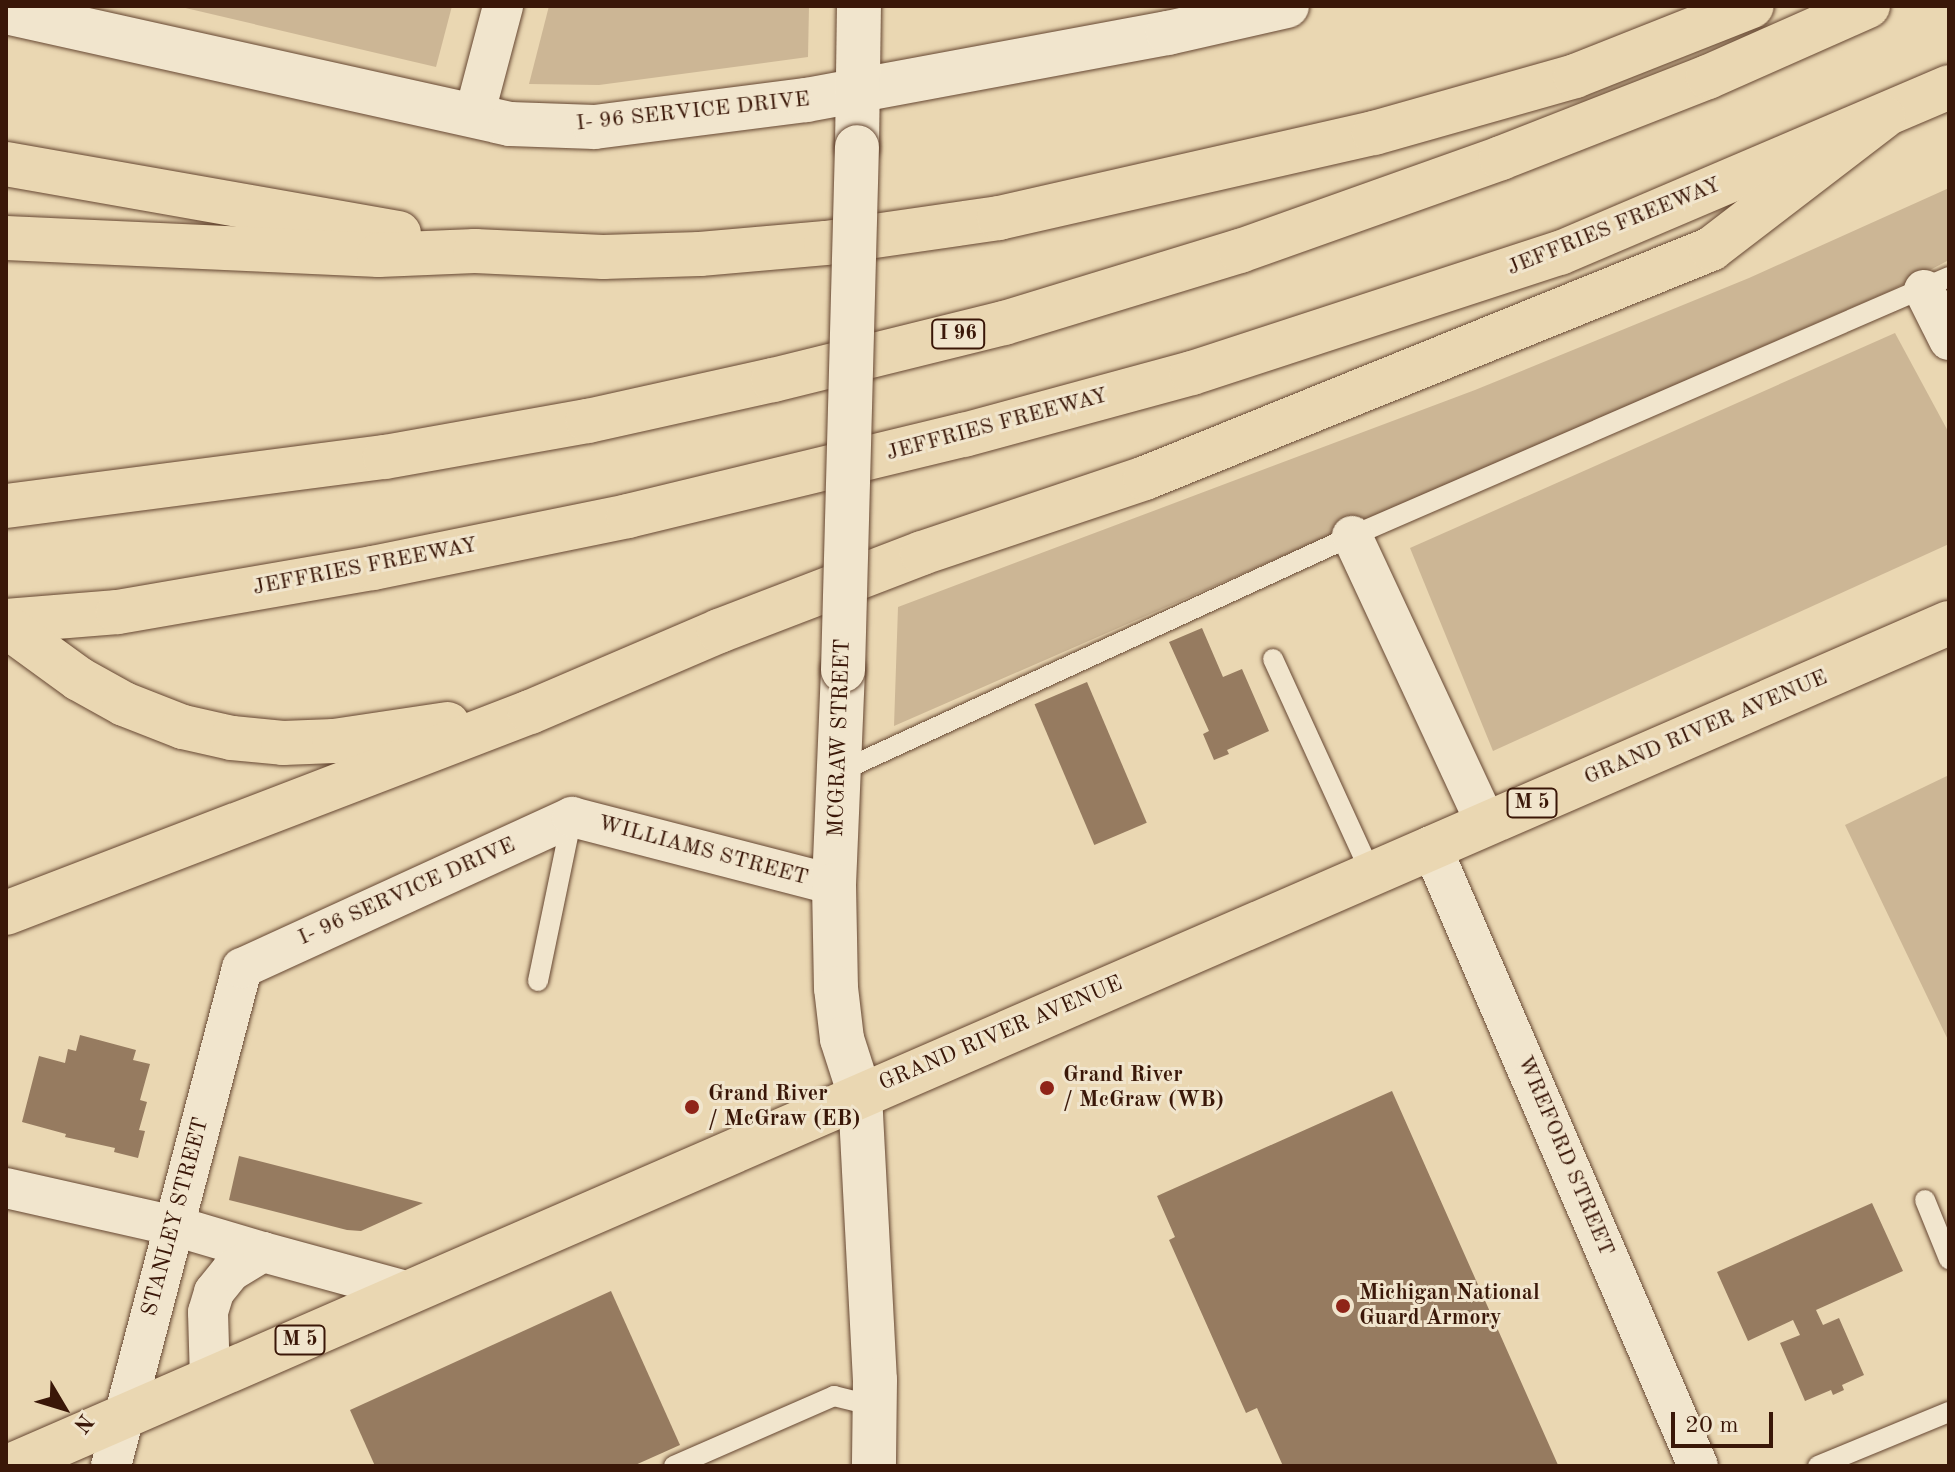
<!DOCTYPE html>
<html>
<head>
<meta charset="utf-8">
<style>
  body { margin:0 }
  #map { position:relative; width:1955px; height:1472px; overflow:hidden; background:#ead7b2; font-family:"Old Standard TT",serif }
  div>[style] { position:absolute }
  .green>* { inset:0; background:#ccb695 }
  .building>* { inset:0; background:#967b60; transform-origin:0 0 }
  .roads { filter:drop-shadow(0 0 2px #664732) drop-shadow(0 0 2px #664732) }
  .service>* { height:20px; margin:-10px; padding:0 10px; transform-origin:10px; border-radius:10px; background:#f1e5cd }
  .minor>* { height:40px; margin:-20px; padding:0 20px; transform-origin:20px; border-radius:20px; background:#f1e5cd }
  .tertiary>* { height:44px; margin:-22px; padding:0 22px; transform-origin:22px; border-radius:22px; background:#f1e5cd }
  .primary>* { height:44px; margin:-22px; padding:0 22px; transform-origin:22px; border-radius:22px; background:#ead7b2 }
  .motorway>* { height:44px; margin:-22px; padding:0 22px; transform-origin:22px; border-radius:22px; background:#ead7b2 }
  .bridges { filter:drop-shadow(0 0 2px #664732) drop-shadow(0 0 2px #664732) }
  .tertiary-bridge>* { height:44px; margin:-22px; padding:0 22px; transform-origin:22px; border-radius:22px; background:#f1e5cd }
  .dots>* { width:22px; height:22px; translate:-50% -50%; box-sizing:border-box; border:4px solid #f1e5cd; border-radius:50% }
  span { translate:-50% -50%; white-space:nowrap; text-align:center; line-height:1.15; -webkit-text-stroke:6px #f1e5cd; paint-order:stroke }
  .shield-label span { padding:2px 6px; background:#f1e5cd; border:2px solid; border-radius:6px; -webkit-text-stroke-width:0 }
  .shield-label { font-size:20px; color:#3a1708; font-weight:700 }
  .street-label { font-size:22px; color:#3a1708 }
  .poi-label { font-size:22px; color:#3a1708; font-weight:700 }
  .left { translate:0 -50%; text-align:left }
  .frame { position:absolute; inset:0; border:8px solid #3a1708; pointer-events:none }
  .north { position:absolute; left:24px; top:1368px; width:80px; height:80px; -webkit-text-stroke:6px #f1e5cd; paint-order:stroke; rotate:128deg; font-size:22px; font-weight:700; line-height:32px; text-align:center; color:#3a1708 }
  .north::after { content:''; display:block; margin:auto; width:28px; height:36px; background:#3a1708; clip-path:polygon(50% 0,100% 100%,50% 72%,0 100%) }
  .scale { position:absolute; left:1671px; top:1412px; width:102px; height:36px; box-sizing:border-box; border:4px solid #3a1708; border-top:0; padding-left:10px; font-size:24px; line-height:28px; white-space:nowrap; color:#3a1708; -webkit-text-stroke:6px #f1e5cd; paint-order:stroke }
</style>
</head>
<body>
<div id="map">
  <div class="green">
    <div style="clip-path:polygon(177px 6px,452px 6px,436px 67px)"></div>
    <div style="clip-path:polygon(549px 6px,809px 6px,808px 57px,599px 85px,529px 84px)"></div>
    <div style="clip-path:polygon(1949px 188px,1949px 260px,1892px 290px,894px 726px,898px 607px,1475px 390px,1749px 278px)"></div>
    <div style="clip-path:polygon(1895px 333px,1949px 433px,1949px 544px,1493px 751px,1410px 548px)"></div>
    <div style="clip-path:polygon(1949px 775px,1949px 1042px,1845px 825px)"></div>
  </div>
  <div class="building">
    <div style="clip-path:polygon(1202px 628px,1223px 677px,1242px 669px,1269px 731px,1227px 750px,1229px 754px,1214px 760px,1203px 734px,1209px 731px,1169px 642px)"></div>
    <div style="left:1087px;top:682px;width:153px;height:57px;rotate:67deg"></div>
    <div style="clip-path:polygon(80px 1035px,136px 1050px,133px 1060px,150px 1064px,140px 1100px,147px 1102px,139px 1130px,145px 1131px,138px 1158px,114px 1152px,115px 1148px,65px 1137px,66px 1134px,22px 1122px,39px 1056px,65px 1063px,68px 1049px,76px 1051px)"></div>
    <div style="clip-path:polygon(1392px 1091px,1558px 1465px,1555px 1466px,1283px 1466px,1257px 1408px,1246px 1413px,1169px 1240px,1175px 1237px,1157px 1196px)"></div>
    <div style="clip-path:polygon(239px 1156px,423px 1203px,361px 1231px,347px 1230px,229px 1200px)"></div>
    <div style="clip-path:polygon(1872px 1203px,1903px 1271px,1816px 1310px,1823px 1325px,1839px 1318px,1864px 1375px,1842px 1385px,1844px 1390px,1833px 1395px,1831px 1390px,1805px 1401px,1780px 1343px,1800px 1335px,1793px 1320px,1748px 1341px,1717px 1272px)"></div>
    <div style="clip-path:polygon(611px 1291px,680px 1445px,633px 1466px,375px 1466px,350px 1410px)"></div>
  </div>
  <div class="roads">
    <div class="service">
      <div style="left:1273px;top:659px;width:235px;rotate:65.4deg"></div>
      <div style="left:841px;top:771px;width:562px;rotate:-24.7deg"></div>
      <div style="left:1352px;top:536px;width:651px;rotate:-23.45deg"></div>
      <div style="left:538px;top:981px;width:167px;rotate:-78.3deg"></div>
      <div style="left:1925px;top:1200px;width:64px;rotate:67.9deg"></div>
      <div style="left:674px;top:1466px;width:175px;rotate:-23.6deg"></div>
      <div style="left:834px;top:1396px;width:41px;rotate:14deg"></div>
      <div style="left:1818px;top:1466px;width:142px;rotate:-22.4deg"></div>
    </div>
    <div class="minor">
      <div style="left:474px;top:116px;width:114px;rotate:-75.2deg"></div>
      <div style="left:1924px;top:290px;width:56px;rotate:63.4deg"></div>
      <div style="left:1352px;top:536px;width:317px;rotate:65deg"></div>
      <div style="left:1431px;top:846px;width:675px;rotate:66.7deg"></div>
      <div style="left:6px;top:1188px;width:173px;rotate:12.7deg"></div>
      <div style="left:175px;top:1226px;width:92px;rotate:16.5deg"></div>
      <div style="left:210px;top:1380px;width:68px;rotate:-91.7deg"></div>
      <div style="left:208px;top:1312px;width:21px;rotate:-73deg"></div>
      <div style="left:214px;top:1292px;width:27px;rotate:-51deg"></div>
      <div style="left:231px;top:1271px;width:37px;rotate:-31deg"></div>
      <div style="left:263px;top:1252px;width:151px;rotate:15.3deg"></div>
      <div style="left:111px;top:1466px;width:515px;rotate:-75.26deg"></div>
      <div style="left:242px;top:968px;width:363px;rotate:-24.6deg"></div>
      <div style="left:572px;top:817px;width:271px;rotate:14.5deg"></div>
    </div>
    <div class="tertiary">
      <div style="left:6px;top:12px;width:516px;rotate:12.53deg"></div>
      <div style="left:510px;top:124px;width:85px;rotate:2deg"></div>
      <div style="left:595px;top:127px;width:213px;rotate:-7.3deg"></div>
      <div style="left:806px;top:100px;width:368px;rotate:-10.5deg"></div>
      <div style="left:1168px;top:33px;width:122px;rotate:-12.8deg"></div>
      <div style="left:857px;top:147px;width:141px;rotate:-89.2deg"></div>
      <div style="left:843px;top:670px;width:215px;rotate:92.4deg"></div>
      <div style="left:834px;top:885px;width:103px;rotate:88.9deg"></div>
      <div style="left:836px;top:988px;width:51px;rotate:83.3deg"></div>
      <div style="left:842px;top:1039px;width:59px;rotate:72.2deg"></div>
      <div style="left:860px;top:1095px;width:285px;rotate:87deg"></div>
      <div style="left:875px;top:1380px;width:86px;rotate:90.7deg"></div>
    </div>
    <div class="primary">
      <div style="left:10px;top:1466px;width:2114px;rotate:-23.5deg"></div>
    </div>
    <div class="motorway">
      <div style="left:6px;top:164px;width:399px;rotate:10deg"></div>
      <div style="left:6px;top:238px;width:373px;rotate:2.6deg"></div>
      <div style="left:379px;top:255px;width:96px;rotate:-2.4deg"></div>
      <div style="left:475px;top:251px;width:128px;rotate:2.7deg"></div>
      <div style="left:603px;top:257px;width:97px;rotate:-1.8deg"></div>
      <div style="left:700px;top:254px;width:126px;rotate:-5deg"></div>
      <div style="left:826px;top:243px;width:175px;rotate:-8.2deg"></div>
      <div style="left:999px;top:218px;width:385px;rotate:-12.8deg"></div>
      <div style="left:1374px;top:133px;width:209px;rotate:-15.8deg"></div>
      <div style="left:1575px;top:76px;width:190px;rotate:-21.6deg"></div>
      <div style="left:6px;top:506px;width:382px;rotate:-7.4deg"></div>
      <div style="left:385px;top:457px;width:206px;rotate:-10.1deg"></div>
      <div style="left:588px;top:421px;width:189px;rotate:-12.5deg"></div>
      <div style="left:773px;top:380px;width:238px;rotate:-13.9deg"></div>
      <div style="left:1004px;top:323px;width:247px;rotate:-17deg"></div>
      <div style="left:1240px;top:251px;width:277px;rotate:-19.6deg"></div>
      <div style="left:1501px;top:158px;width:222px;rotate:-21.4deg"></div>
      <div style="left:1708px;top:77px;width:175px;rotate:-23.9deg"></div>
      <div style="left:6px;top:621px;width:112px;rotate:-4.6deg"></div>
      <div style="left:118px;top:612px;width:259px;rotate:-9.8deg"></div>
      <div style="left:373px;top:568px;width:260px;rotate:-11.5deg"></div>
      <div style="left:628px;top:516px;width:346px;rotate:-13.6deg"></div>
      <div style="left:964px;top:435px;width:236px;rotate:-15.2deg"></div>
      <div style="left:1192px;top:373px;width:387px;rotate:-18.1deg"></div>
      <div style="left:1560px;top:253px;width:423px;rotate:-23.1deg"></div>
      <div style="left:6px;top:626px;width:90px;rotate:36deg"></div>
      <div style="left:79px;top:679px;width:51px;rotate:29.1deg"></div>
      <div style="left:124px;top:704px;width:63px;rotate:21.3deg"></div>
      <div style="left:183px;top:727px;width:50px;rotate:12.7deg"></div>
      <div style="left:232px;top:738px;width:51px;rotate:5.6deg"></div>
      <div style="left:283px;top:743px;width:51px;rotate:-2.2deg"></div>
      <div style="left:334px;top:741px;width:115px;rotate:-8.5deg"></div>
      <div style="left:6px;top:913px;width:561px;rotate:-20.99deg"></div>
      <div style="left:530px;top:712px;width:206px;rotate:-23.2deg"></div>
      <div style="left:719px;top:631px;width:217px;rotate:-21deg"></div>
      <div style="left:922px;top:553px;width:235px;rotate:-18.6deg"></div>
      <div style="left:1145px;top:478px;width:611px;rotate:-22.03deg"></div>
      <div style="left:1711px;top:249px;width:217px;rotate:-37.5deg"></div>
    </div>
  </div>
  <div class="bridges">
    <div class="tertiary-bridge">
      <div style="left:843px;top:670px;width:523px;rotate:-88.47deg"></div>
    </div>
  </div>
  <div class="dots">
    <div style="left:1047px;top:1088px;background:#8f2418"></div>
    <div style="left:692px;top:1107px;background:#8f2418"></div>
    <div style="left:1343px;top:1306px;background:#8f2418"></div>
  </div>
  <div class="shield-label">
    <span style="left:958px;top:334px">I 96</span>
    <span style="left:1532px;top:803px">M 5</span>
    <span style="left:300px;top:1340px">M 5</span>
  </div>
  <div class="street-label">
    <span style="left:693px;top:112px;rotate:-6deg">I- 96 SERVICE DRIVE</span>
    <span style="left:1614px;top:227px;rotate:-22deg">JEFFRIES FREEWAY</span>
    <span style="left:997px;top:425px;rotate:-15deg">JEFFRIES FREEWAY</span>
    <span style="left:365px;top:567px;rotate:-11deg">JEFFRIES FREEWAY</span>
    <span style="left:1706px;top:728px;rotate:-23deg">GRAND RIVER AVENUE</span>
    <span style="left:840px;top:738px;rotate:-88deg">MCGRAW STREET</span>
    <span style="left:703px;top:851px;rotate:15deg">WILLIAMS STREET</span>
    <span style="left:407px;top:892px;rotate:-24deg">I- 96 SERVICE DRIVE</span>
    <span style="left:1001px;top:1034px;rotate:-23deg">GRAND RIVER AVENUE</span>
    <span style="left:1565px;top:1156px;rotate:67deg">WREFORD STREET</span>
    <span style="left:176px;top:1217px;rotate:-75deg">STANLEY STREET</span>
  </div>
  <div class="poi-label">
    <span class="left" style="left:1063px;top:1088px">Grand River<br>/ McGraw (WB)</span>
    <span class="left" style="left:708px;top:1107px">Grand River<br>/ McGraw (EB)</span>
    <span class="left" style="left:1359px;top:1306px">Michigan National<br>Guard Armory</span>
  </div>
  <div class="frame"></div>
  <div class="north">N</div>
  <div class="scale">20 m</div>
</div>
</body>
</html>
